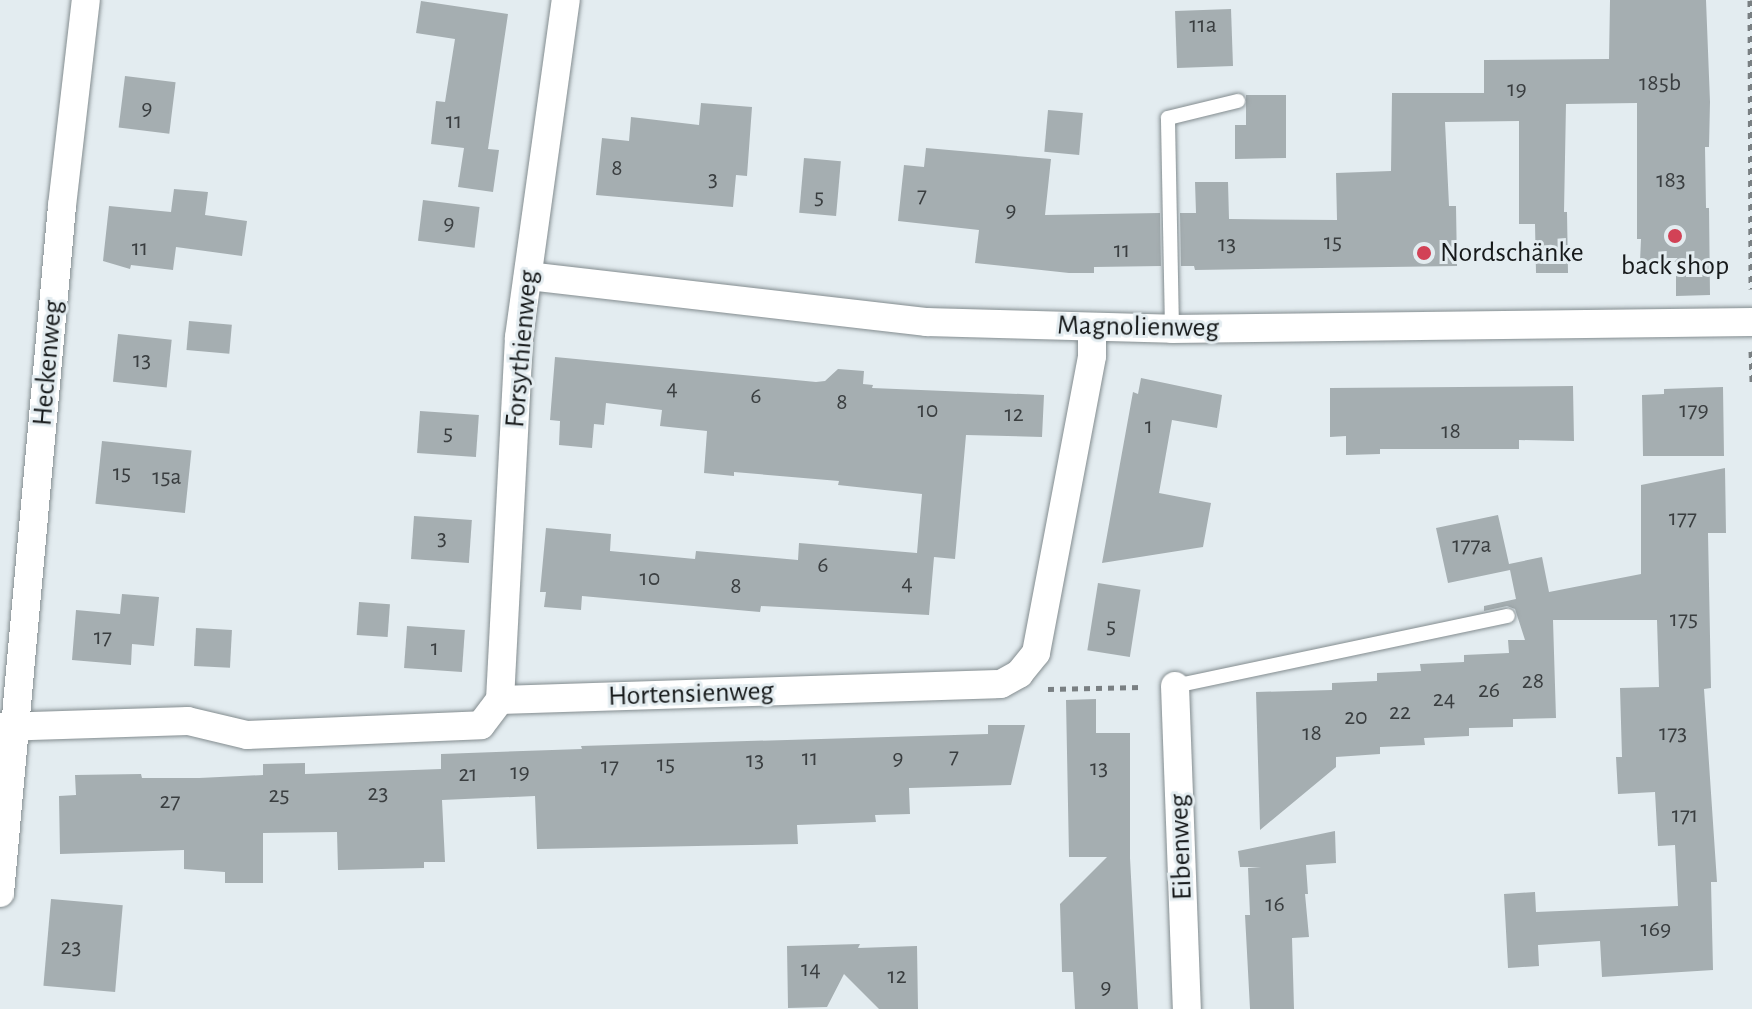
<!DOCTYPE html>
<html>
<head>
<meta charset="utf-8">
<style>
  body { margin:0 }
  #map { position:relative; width:1752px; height:1009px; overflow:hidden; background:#e3ecf0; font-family:"Alegreya Sans",sans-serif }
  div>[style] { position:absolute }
  .building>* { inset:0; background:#a5aeb1; transform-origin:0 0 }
  .path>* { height:5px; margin-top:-2.5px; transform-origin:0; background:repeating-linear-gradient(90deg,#797f82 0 6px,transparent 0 12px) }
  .roads { filter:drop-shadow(0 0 2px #838c8f) drop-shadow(0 0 2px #838c8f) }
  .service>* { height:14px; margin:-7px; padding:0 7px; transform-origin:7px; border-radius:7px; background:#fff }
  .minor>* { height:28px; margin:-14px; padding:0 14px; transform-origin:14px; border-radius:14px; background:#fff }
  .dots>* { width:22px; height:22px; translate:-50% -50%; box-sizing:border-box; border:4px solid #e3ecf0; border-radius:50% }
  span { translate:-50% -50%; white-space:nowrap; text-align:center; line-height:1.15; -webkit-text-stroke:6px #e3ecf0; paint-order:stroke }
  .number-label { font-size:24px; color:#3a3e40 }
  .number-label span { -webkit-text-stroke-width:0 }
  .poi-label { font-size:28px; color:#16191a }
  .left { translate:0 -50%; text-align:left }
  .street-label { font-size:28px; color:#16191a }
</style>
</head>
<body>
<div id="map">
  <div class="building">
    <div style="clip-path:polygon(1610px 0,1706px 0,1710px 102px,1709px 147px,1705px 147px,1706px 208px,1709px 208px,1710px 295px,1676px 296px,1676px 262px,1640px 262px,1641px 239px,1637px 239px,1637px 103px,1566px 104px,1564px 212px,1567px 212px,1568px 273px,1536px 273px,1535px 224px,1519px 224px,1519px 121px,1445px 122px,1449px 206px,1456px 206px,1457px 266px,1195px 270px,1194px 266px,1181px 266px,1180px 213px,1196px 213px,1195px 182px,1228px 182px,1229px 219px,1337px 220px,1336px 173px,1391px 171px,1392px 93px,1484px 93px,1484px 60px,1609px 59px)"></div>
    <div style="clip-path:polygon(421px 1px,508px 14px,488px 149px,499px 150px,493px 192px,458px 187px,464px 148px,431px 144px,436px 101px,445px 102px,455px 39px,416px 33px)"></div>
    <div style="left:1231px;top:9px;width:57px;height:56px;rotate:88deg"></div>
    <div style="left:125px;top:76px;width:51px;height:52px;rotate:7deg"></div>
    <div style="clip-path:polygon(1286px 95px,1286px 158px,1235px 159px,1235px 125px,1246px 125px,1246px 95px)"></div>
    <div style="clip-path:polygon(701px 103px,752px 107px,747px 176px,736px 175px,733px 207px,596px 195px,602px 138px,629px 141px,631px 117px,699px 125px)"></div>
    <div style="left:1048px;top:110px;width:35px;height:42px;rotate:5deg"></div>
    <div style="clip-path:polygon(926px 148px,1051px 159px,1045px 215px,1160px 213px,1161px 266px,1094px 267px,1094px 273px,1069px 273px,975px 263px,979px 230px,898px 221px,904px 165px,924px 167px)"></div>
    <div style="left:804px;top:158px;width:37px;height:55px;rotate:5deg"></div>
    <div style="clip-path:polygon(174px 189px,208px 192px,205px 215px,247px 221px,242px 256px,176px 247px,173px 270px,131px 265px,130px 269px,103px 261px,109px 206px,171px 212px)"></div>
    <div style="left:423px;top:200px;width:57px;height:41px;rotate:7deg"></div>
    <div style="left:189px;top:321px;width:43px;height:29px;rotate:5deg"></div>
    <div style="left:118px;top:334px;width:54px;height:48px;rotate:6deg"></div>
    <div style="clip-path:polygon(555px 357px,816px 382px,825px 381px,838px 369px,864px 371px,863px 384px,873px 385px,872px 388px,1044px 395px,1042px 437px,966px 435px,955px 559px,934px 557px,929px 615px,761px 606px,760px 612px,582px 596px,581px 610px,544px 607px,546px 592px,540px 592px,546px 528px,611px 534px,610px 551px,695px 559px,696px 551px,798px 560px,799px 543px,917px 553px,922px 494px,838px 485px,839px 481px,734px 472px,734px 476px,704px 473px,707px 431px,660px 426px,662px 410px,606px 403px,604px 425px,594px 424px,592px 448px,559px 445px,560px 421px,550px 420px)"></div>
    <div style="clip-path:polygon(1141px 378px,1222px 395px,1217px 428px,1172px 420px,1159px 493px,1211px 503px,1203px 547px,1102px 563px,1133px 392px,1138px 394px)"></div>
    <div style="clip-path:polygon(1573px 386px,1574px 441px,1519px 440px,1519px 449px,1380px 449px,1380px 454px,1346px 455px,1346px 436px,1330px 437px,1330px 388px)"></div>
    <div style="clip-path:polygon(1723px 387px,1724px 456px,1643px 456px,1642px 395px,1664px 394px,1664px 389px)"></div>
    <div style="left:420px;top:411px;width:59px;height:42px;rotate:4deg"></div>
    <div style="left:102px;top:441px;width:90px;height:63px;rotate:6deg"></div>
    <div style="clip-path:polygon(1725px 468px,1726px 533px,1708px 533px,1711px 688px,1704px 689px,1717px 882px,1711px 882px,1713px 970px,1602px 977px,1600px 941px,1538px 945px,1539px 966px,1508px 968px,1504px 894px,1535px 892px,1536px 912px,1678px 906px,1675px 845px,1658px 846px,1655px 792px,1618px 794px,1616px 757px,1622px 757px,1620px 688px,1659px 687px,1657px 620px,1553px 620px,1556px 718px,1513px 719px,1513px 727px,1469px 728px,1469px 736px,1424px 738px,1425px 745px,1380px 747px,1380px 754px,1336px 757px,1336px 767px,1260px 830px,1256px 692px,1332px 690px,1332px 683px,1377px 681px,1377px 673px,1421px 671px,1420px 664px,1464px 662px,1464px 655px,1509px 653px,1508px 640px,1525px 640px,1515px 609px,1507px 606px,1484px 611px,1484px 606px,1516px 599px,1510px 570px,1448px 583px,1436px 528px,1498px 515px,1509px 564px,1542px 557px,1549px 592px,1641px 574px,1641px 485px)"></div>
    <div style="left:414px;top:516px;width:58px;height:43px;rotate:4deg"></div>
    <div style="left:1098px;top:583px;width:43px;height:68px;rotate:9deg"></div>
    <div style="clip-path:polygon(122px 594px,159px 597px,154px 646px,132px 644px,131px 665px,72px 660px,76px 610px,120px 614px)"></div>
    <div style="left:359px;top:602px;width:31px;height:33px;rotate:4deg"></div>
    <div style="left:407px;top:626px;width:58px;height:42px;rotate:4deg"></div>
    <div style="left:196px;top:628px;width:36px;height:38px;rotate:3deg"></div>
    <div style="clip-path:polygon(1096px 699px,1096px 733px,1130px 733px,1130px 858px,1138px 1009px,1075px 1009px,1073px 972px,1062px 972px,1060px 904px,1107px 857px,1069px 857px,1066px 700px)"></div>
    <div style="clip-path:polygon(988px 725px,1025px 725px,1011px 785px,909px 788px,910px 814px,875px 815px,876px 822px,797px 825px,798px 844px,537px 849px,535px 796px,442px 800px,445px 862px,424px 862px,424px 868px,338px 870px,337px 832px,263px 833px,263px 883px,225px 883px,225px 872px,184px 869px,184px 850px,60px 854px,59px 796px,76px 795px,75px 775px,141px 774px,142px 778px,199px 778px,263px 775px,263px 764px,305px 763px,305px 774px,441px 769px,441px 754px,582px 749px,581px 746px,988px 734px)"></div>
    <div style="clip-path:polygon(1335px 831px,1336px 863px,1306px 865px,1308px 894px,1305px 894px,1309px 937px,1292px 938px,1294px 1009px,1250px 1009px,1245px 915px,1250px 915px,1248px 868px,1261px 867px,1240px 867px,1238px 851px)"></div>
    <div style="left:51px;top:899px;width:72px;height:87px;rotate:5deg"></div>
    <div style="clip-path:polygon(860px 944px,858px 948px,917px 946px,918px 1009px,879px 1009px,844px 974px,827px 1007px,788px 1008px,787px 946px)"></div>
  </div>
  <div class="path">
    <div style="left:1750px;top:0;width:289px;rotate:89.8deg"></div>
    <div style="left:1751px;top:351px;width:35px;rotate:88deg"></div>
    <div style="left:1048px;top:689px;width:94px;rotate:-1.2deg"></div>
  </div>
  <div class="roads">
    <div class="service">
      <div style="left:1172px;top:329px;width:211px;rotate:-91.1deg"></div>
      <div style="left:1168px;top:118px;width:72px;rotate:-13.7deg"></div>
      <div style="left:1175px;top:686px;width:340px;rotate:-11.9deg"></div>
    </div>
    <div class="minor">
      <div style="left:528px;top:276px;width:401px;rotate:6.6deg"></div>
      <div style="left:926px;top:322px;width:246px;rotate:1.6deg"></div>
      <div style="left:1172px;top:329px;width:580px;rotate:-0.69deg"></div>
      <div style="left:1175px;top:686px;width:323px;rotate:87.9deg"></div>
      <div style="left:500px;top:700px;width:363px;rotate:-87deg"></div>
      <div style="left:519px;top:337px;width:340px;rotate:-82.1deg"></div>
      <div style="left:0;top:727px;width:188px;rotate:-1.8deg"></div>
      <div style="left:188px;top:721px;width:61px;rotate:13.3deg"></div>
      <div style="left:247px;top:735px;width:234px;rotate:-2.4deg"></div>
      <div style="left:481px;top:725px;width:31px;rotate:-53deg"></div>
      <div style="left:500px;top:700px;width:501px;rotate:-1.83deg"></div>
      <div style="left:1001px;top:684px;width:21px;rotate:-29deg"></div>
      <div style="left:1019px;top:674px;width:27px;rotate:-51deg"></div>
      <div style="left:1036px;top:653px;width:302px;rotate:-79.3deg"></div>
      <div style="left:1092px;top:356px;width:29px;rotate:-90deg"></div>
      <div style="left:0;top:893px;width:690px;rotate:-84.84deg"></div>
      <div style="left:62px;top:206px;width:207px;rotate:-83.4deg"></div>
    </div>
  </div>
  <div class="dots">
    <div style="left:1675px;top:236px;background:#d24256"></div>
    <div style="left:1424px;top:253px;background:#d24256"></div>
  </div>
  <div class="number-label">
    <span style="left:1203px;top:26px">11a</span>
    <span style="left:1660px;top:84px">185b</span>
    <span style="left:1517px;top:90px">19</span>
    <span style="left:147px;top:109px">9</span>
    <span style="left:454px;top:122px">11</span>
    <span style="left:617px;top:169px">8</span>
    <span style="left:713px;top:180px">3</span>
    <span style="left:1671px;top:181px">183</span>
    <span style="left:922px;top:196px">7</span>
    <span style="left:819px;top:198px">5</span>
    <span style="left:1011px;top:211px">9</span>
    <span style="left:449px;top:224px">9</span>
    <span style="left:1333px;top:243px">15</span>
    <span style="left:1227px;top:245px">13</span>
    <span style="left:140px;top:249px">11</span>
    <span style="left:1122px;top:251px">11</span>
    <span style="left:142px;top:361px">13</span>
    <span style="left:672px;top:389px">4</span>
    <span style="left:756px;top:397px">6</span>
    <span style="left:842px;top:403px">8</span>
    <span style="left:928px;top:411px">10</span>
    <span style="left:1694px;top:411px">179</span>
    <span style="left:1014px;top:415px">12</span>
    <span style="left:1149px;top:427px">1</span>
    <span style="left:1451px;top:432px">18</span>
    <span style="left:448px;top:434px">5</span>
    <span style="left:122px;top:474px">15</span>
    <span style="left:167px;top:478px">15a</span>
    <span style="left:1683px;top:519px">177</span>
    <span style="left:442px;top:539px">3</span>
    <span style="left:1472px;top:546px">177a</span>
    <span style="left:823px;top:566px">6</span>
    <span style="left:650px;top:579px">10</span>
    <span style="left:907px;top:584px">4</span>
    <span style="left:736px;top:587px">8</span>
    <span style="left:1684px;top:620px">175</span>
    <span style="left:1111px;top:627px">5</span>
    <span style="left:103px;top:638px">17</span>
    <span style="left:435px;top:649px">1</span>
    <span style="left:1533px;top:682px">28</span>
    <span style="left:1489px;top:691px">26</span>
    <span style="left:1444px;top:700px">24</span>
    <span style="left:1400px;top:713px">22</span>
    <span style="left:1356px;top:718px">20</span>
    <span style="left:1312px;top:734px">18</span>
    <span style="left:1673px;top:734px">173</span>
    <span style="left:954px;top:757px">7</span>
    <span style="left:810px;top:759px">11</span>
    <span style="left:898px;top:759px">9</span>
    <span style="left:755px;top:761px">13</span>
    <span style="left:666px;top:765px">15</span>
    <span style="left:610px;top:767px">17</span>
    <span style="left:1099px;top:769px">13</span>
    <span style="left:520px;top:773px">19</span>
    <span style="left:468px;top:775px">21</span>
    <span style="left:378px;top:794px">23</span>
    <span style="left:279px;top:796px">25</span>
    <span style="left:170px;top:802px">27</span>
    <span style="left:1685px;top:816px">171</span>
    <span style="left:1275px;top:905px">16</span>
    <span style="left:1656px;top:930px">169</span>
    <span style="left:71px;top:948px">23</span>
    <span style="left:811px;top:970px">14</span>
    <span style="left:897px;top:977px">12</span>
    <span style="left:1106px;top:988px">9</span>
  </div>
  <div class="poi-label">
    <span class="left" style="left:1440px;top:253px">Nordschänke</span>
    <span style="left:1675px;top:266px">back shop</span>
  </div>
  <div class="street-label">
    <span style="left:1138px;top:327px;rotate:1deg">Magnolienweg</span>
    <span style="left:522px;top:349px;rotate:-85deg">Forsythienweg</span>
    <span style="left:48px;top:363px;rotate:-85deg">Heckenweg</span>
    <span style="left:691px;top:694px;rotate:-2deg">Hortensienweg</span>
    <span style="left:1181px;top:847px;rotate:-92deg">Eibenweg</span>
  </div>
</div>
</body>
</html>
